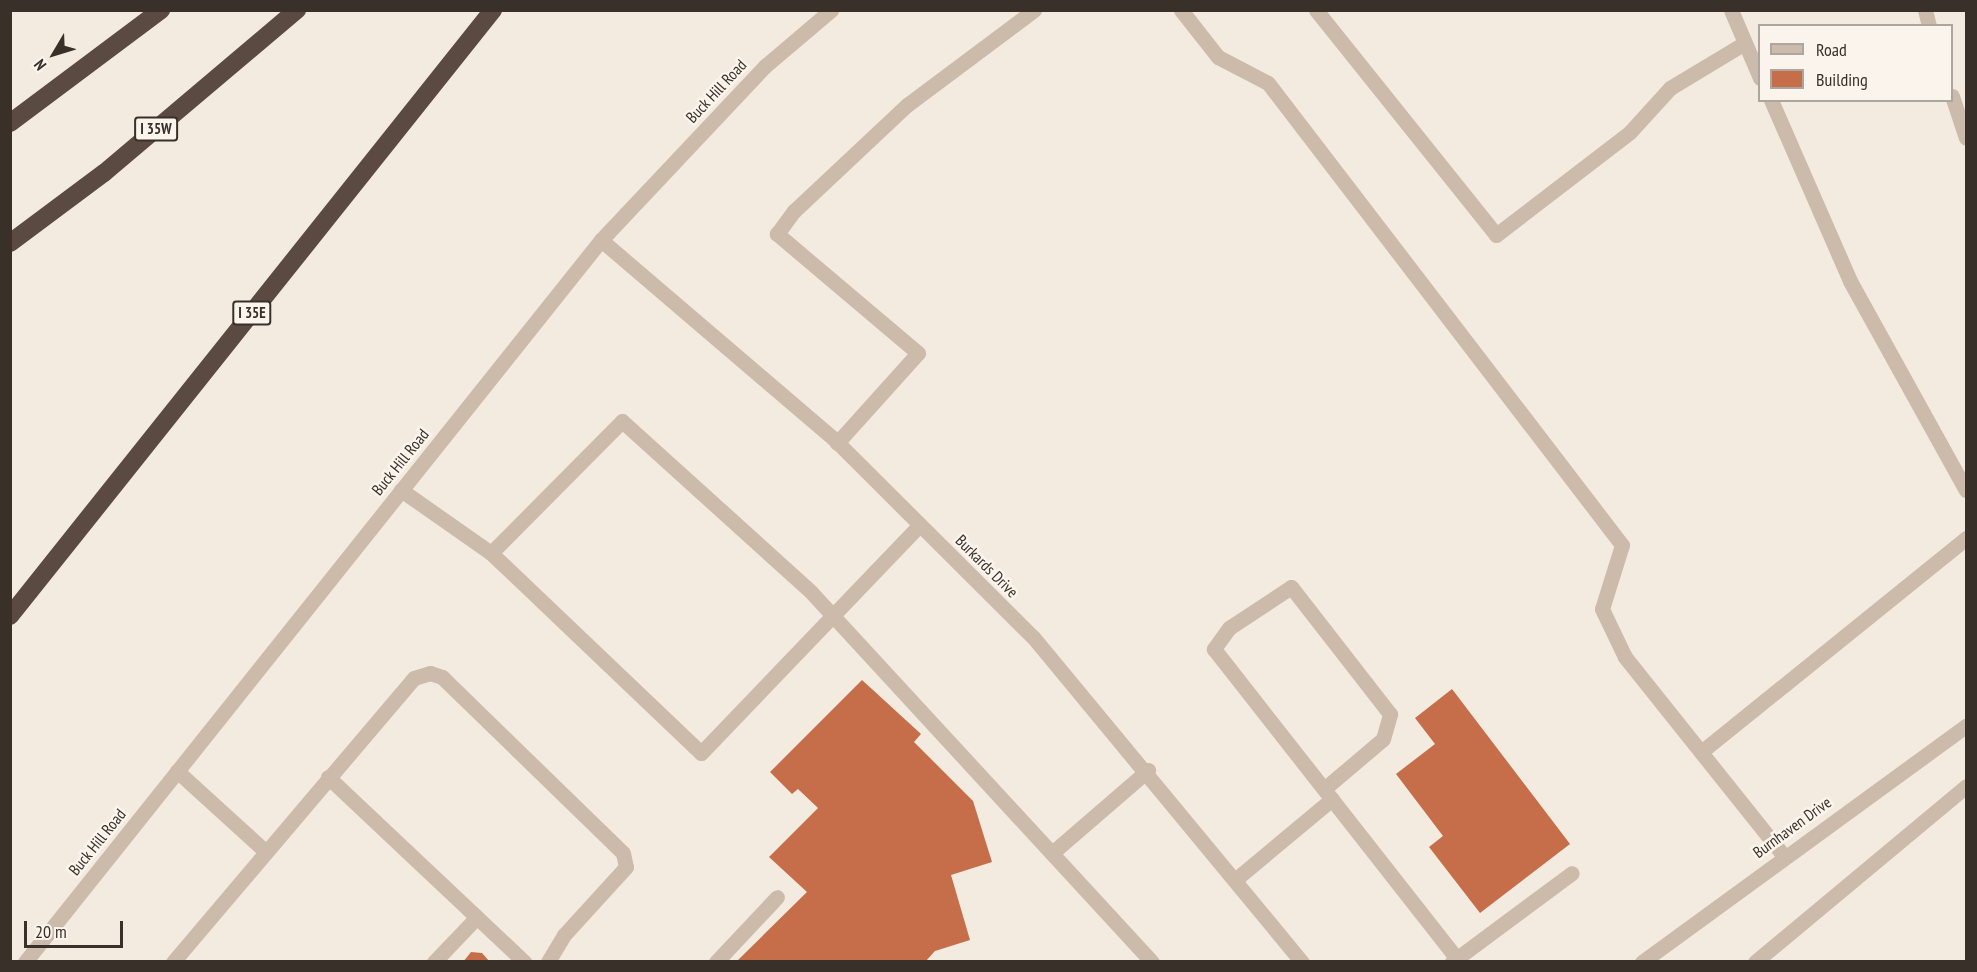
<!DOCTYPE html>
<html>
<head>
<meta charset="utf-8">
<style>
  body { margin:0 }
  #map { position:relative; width:1977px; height:972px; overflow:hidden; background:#f3ebdf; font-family:"PT Sans Narrow",sans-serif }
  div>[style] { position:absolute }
  .building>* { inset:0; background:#c66e4a }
  .service>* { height:15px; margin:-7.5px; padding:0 7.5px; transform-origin:7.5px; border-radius:7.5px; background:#ccbbab }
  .minor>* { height:15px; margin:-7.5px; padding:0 7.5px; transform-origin:7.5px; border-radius:7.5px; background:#ccbbab }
  .tertiary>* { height:15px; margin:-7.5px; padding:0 7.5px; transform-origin:7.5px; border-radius:7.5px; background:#ccbbab }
  .motorway>* { height:18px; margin:-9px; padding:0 9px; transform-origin:9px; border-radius:9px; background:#5a4a41 }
  span { translate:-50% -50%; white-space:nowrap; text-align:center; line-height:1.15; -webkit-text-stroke:5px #faf4ec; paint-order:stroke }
  .shield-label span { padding:2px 4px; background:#faf4ec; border:2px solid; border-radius:4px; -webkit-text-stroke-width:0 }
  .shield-label { font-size:15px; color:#39302a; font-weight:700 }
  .street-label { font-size:16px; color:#39302a }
  .frame { position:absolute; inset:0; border:12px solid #39302a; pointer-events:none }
  .legend { position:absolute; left:1758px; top:24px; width:195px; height:78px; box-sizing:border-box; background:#faf4ec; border:2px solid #ada69e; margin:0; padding:8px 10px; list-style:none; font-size:18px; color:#39302a }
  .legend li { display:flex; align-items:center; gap:12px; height:30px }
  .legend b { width:30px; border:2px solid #ada69e }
  .north { position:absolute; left:24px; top:24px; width:60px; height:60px; -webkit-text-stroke:4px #faf4ec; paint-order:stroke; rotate:232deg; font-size:16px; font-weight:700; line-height:24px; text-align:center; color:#39302a }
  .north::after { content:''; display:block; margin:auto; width:21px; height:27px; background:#39302a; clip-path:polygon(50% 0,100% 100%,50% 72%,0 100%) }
  .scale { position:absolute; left:24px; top:921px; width:99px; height:27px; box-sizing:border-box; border:3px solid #39302a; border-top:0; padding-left:8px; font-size:18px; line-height:21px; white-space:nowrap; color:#39302a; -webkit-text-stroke:4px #faf4ec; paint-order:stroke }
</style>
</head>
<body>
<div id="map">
  <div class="building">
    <div style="clip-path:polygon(862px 680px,921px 734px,914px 742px,973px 801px,992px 862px,951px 875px,970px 940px,935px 951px,925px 962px,736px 962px,807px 892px,769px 857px,818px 808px,798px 789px,792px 794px,770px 772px)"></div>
    <div style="clip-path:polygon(1452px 689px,1570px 844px,1480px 913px,1429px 847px,1443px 836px,1396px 774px,1435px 744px,1415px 718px)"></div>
    <div style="clip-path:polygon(471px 952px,482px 953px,490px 962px,463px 962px)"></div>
  </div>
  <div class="service">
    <div style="left:1181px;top:10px;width:60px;rotate:51.8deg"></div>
    <div style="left:1218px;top:57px;width:56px;rotate:27.5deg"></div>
    <div style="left:1268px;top:83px;width:582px;rotate:52.54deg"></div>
    <div style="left:1622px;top:545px;width:67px;rotate:107.4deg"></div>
    <div style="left:1602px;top:609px;width:53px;rotate:64.4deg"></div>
    <div style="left:1625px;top:657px;width:252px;rotate:51.4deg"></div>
    <div style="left:1316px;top:10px;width:288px;rotate:51.3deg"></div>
    <div style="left:1496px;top:235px;width:169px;rotate:-37.5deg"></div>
    <div style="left:1630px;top:132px;width:59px;rotate:-47.7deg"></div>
    <div style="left:1670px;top:88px;width:85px;rotate:-31.1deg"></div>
    <div style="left:1731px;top:10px;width:74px;rotate:66.9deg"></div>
    <div style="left:1771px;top:100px;width:197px;rotate:66.4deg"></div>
    <div style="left:1850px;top:281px;width:239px;rotate:61deg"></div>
    <div style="left:837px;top:443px;width:121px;rotate:-48deg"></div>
    <div style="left:918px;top:353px;width:185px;rotate:-139.8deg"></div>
    <div style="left:777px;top:234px;width:29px;rotate:-54deg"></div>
    <div style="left:794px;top:211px;width:155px;rotate:-43.2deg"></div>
    <div style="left:907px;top:105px;width:159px;rotate:-36.8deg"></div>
    <div style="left:401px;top:490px;width:110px;rotate:35deg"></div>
    <div style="left:491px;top:553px;width:290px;rotate:43.6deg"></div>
    <div style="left:701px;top:753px;width:316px;rotate:-46.2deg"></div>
    <div style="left:491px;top:553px;width:186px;rotate:-45.2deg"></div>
    <div style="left:622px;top:421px;width:255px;rotate:42.1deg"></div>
    <div style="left:811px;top:592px;width:503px;rotate:47.34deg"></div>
    <div style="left:1701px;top:752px;width:341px;rotate:-38.9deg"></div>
    <div style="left:177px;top:771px;width:120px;rotate:42.3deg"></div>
    <div style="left:328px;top:777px;width:270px;rotate:43.3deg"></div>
    <div style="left:1324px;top:789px;width:77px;rotate:-40.3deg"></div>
    <div style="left:1383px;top:739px;width:26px;rotate:-74deg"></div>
    <div style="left:1390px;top:714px;width:161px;rotate:-127.9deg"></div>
    <div style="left:1291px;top:587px;width:74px;rotate:146.5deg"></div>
    <div style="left:1229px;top:628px;width:26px;rotate:126deg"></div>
    <div style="left:1214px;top:649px;width:392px;rotate:51.9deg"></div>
    <div style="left:1052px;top:853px;width:127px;rotate:-40.8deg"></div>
    <div style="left:1236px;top:879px;width:125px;rotate:-39.8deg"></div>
    <div style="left:173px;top:962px;width:372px;rotate:-49.7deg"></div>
    <div style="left:414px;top:678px;width:17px;rotate:-17deg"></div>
    <div style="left:430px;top:673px;width:13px;rotate:18deg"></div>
    <div style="left:442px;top:677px;width:252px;rotate:44.2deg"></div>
    <div style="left:623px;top:853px;width:14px;rotate:78deg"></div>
    <div style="left:626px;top:867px;width:92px;rotate:132.4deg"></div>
    <div style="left:564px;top:935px;width:31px;rotate:121deg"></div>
    <div style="left:434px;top:962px;width:62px;rotate:-46.3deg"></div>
    <div style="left:716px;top:962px;width:89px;rotate:-46.8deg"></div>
    <div style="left:1452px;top:962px;width:149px;rotate:-36.6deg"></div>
  </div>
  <div class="minor">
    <div style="left:601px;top:240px;width:305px;rotate:40.5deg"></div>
    <div style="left:833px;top:438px;width:282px;rotate:44.9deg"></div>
    <div style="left:1033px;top:637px;width:422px;rotate:50.4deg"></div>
  </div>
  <div class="tertiary">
    <div style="left:1925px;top:10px;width:16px;rotate:76deg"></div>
    <div style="left:1952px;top:96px;width:44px;rotate:71.6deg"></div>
    <div style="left:25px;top:962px;width:924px;rotate:-51.42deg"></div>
    <div style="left:601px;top:240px;width:239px;rotate:-46.7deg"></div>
    <div style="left:765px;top:66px;width:87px;rotate:-40.3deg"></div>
    <div style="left:1642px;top:962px;width:401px;rotate:-36.1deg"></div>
    <div style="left:1755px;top:962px;width:275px;rotate:-39.8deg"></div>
  </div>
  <div class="motorway">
    <div style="left:10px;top:123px;width:189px;rotate:-36.8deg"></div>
    <div style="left:10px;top:243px;width:117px;rotate:-36.7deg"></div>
    <div style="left:104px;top:173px;width:253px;rotate:-40.2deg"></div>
    <div style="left:10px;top:616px;width:775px;rotate:-51.44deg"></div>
  </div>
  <div class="shield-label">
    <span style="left:156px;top:129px">I 35W</span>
    <span style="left:252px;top:313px">I 35E</span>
  </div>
  <div class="street-label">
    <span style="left:716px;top:91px;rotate:-47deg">Buck Hill Road</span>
    <span style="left:400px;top:462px;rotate:-51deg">Buck Hill Road</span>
    <span style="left:987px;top:566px;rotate:45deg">Burkards Drive</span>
    <span style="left:1792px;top:827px;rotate:-36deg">Burnhaven Drive</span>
    <span style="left:97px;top:842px;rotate:-51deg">Buck Hill Road</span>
  </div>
  <div class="frame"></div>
  <ul class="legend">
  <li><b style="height:8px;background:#ccbbab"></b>Road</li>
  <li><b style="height:16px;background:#c66e4a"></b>Building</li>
  </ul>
  <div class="north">N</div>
  <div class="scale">20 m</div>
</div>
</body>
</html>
